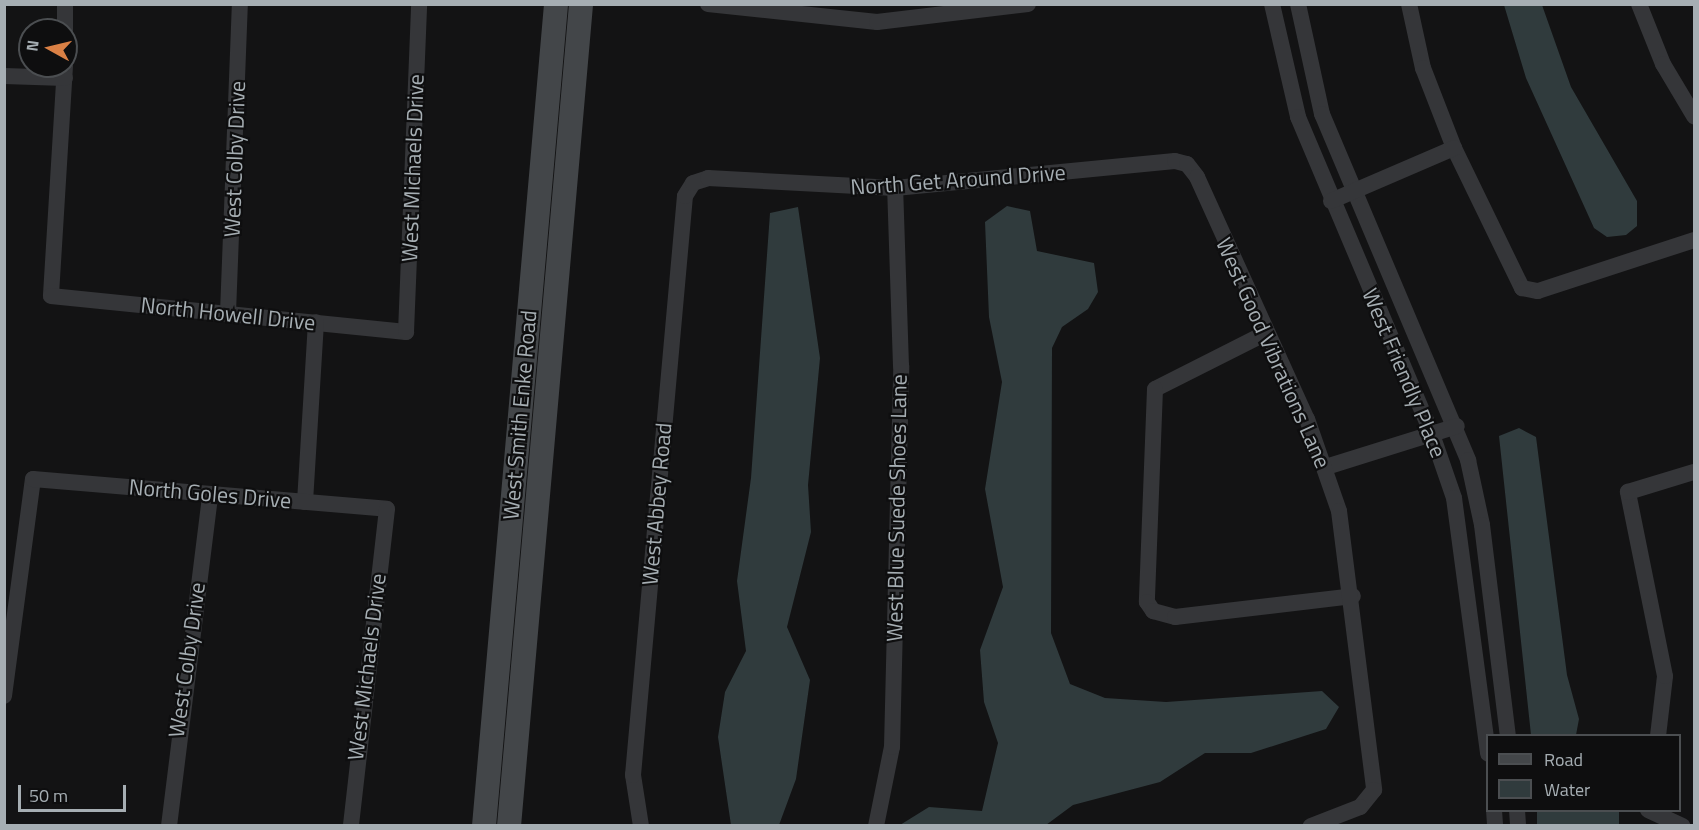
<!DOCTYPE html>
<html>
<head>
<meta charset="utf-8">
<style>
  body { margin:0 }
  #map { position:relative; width:1699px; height:830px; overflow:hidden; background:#131314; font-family:"Titillium Web",sans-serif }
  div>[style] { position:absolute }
  .water>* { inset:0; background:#303b3d; transform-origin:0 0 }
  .street>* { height:16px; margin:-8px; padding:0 8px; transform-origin:8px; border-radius:8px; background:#353639 }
  .secondary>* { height:24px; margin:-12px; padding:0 12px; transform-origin:12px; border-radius:12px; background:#434649 }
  span { translate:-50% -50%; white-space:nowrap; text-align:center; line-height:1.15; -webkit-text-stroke:4.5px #0e0e0f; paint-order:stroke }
  .street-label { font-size:22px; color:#a6aeb3 }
  .frame { position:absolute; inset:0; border:6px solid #a6aeb3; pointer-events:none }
  .legend { position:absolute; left:1486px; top:734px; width:195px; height:78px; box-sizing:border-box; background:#0e0e0f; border:2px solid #4b4e51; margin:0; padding:8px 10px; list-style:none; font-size:18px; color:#a6aeb3 }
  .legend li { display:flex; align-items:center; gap:12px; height:30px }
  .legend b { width:30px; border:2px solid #4b4e51 }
  .north { position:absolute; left:18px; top:18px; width:60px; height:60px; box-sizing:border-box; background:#0e0e0f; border:2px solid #4b4e51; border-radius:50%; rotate:278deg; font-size:16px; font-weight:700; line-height:24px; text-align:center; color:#a6aeb3 }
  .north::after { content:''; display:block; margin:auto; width:21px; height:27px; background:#da8045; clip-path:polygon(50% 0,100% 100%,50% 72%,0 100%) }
  .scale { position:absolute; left:18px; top:785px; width:108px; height:27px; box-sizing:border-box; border:3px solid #a6aeb3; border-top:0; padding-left:8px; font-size:18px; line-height:21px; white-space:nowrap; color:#a6aeb3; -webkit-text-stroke:4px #0e0e0f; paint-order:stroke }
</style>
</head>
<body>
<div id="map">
  <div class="water">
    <div style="clip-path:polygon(1504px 5px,1542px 5px,1571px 87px,1637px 201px,1637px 226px,1626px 235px,1607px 237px,1594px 228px,1526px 78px)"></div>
    <div style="clip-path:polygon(1007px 206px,1030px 211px,1037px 251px,1094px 263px,1098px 292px,1088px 309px,1062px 327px,1052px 348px,1051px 633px,1070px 684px,1105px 698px,1166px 702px,1322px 691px,1339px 707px,1326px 729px,1251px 753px,1205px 753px,1160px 782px,1073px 805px,1046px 825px,900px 825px,929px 807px,982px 811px,998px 743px,984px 702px,980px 650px,1003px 587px,985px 489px,1002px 382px,989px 317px,985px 222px)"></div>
    <div style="clip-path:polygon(798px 207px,820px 358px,808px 485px,811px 532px,787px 627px,810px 680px,796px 779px,779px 825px,731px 825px,718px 737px,725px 692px,746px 651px,737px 581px,751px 478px,770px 213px)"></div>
    <div style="clip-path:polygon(1519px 428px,1536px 437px,1567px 675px,1579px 719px,1576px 735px,1531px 735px,1499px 436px)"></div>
    <div style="left:1537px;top:811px;width:82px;height:14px"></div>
  </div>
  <div class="street">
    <div style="left:708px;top:4px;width:170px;rotate:6.1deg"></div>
    <div style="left:877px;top:22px;width:152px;rotate:-6.8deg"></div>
    <div style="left:1272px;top:4px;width:116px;rotate:77deg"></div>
    <div style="left:1298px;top:117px;width:347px;rotate:67.1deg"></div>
    <div style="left:1433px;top:437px;width:65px;rotate:71deg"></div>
    <div style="left:1454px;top:498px;width:258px;rotate:82.4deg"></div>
    <div style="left:1298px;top:4px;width:113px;rotate:77.7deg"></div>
    <div style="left:1322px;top:114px;width:376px;rotate:67.1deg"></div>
    <div style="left:1468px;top:460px;width:66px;rotate:77.8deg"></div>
    <div style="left:1482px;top:525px;width:213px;rotate:83deg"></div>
    <div style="left:1409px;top:4px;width:66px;rotate:77.7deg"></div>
    <div style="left:1423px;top:68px;width:86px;rotate:68.8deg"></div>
    <div style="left:1454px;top:148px;width:156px;rotate:64.1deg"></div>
    <div style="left:1522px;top:288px;width:16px;rotate:11deg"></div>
    <div style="left:1538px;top:291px;width:164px;rotate:-18.1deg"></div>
    <div style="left:1639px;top:4px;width:65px;rotate:68.2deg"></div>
    <div style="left:1663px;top:64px;width:61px;rotate:59.2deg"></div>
    <div style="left:65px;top:30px;width:26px;rotate:-90deg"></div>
    <div style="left:65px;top:66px;width:230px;rotate:93.5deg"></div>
    <div style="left:51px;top:296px;width:357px;rotate:5.8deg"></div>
    <div style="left:406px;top:332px;width:328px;rotate:-87.7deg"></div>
    <div style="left:4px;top:76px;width:61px;rotate:1.9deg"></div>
    <div style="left:1331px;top:201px;width:134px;rotate:-23.3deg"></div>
    <div style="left:228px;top:313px;width:309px;rotate:-87.8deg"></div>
    <div style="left:1266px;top:333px;width:124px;rotate:153.2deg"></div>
    <div style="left:1155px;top:389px;width:213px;rotate:92.2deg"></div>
    <div style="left:1147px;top:602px;width:11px;rotate:56deg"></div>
    <div style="left:1153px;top:611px;width:23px;rotate:15deg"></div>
    <div style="left:1175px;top:617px;width:179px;rotate:-6.7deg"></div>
    <div style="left:1326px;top:467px;width:137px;rotate:-17.4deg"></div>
    <div style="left:305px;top:502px;width:180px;rotate:-86.5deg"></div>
    <div style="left:4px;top:696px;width:219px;rotate:-82.4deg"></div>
    <div style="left:33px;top:479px;width:355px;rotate:4.8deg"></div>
    <div style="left:387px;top:509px;width:319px;rotate:96.5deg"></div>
    <div style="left:1658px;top:736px;width:60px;rotate:-83.3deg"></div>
    <div style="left:1665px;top:676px;width:188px;rotate:-101.4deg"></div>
    <div style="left:1628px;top:492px;width:69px;rotate:-16.9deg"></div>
    <div style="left:1494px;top:810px;width:16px;rotate:86deg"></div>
    <div style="left:1517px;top:810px;width:16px;rotate:86deg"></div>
    <div style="left:1648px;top:810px;width:38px;rotate:25deg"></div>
    <div style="left:169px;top:826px;width:334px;rotate:-82.9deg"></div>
    <div style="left:641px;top:826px;width:52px;rotate:-98.9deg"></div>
    <div style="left:633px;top:775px;width:581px;rotate:-84.87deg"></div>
    <div style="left:685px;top:196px;width:15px;rotate:-58deg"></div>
    <div style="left:693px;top:183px;width:16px;rotate:-18deg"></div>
    <div style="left:708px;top:178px;width:187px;rotate:3.1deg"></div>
    <div style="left:895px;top:188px;width:281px;rotate:-5.5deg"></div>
    <div style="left:1175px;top:161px;width:12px;rotate:14deg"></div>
    <div style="left:1187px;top:164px;width:16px;rotate:52deg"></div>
    <div style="left:1197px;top:177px;width:266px;rotate:65.6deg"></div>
    <div style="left:1307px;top:419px;width:97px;rotate:70.8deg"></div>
    <div style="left:1339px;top:511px;width:281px;rotate:82.8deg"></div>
    <div style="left:1374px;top:790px;width:22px;rotate:129deg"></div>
    <div style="left:1360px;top:807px;width:53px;rotate:158.8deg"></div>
    <div style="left:876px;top:826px;width:81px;rotate:-78.6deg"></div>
    <div style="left:892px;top:747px;width:381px;rotate:-88.6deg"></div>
    <div style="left:901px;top:366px;width:178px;rotate:-91.9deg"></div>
  </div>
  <div class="secondary">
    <div style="left:484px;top:826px;width:825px;rotate:-84.99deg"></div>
    <div style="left:509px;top:826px;width:825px;rotate:-84.99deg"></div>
  </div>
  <div class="street-label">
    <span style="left:235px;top:159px;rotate:-88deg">West Colby Drive</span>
    <span style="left:413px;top:168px;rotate:-88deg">West Michaels Drive</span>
    <span style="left:958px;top:180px;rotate:-4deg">North Get Around Drive</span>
    <span style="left:228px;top:314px;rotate:6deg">North Howell Drive</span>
    <span style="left:1273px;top:353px;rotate:66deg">West Good Vibrations Lane</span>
    <span style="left:1404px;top:373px;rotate:67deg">West Friendly Place</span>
    <span style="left:520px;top:415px;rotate:-85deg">West Smith Enke Road</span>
    <span style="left:210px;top:494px;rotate:5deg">North Goles Drive</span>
    <span style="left:657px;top:504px;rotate:-85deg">West Abbey Road</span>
    <span style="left:897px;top:508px;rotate:-89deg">West Blue Suede Shoes Lane</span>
    <span style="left:187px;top:660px;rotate:-82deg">West Colby Drive</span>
    <span style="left:367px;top:667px;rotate:-83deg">West Michaels Drive</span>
  </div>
  <div class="frame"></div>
  <ul class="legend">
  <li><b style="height:8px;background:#434649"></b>Road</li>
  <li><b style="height:16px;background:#303b3d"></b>Water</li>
  </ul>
  <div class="north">N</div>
  <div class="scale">50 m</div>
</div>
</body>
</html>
